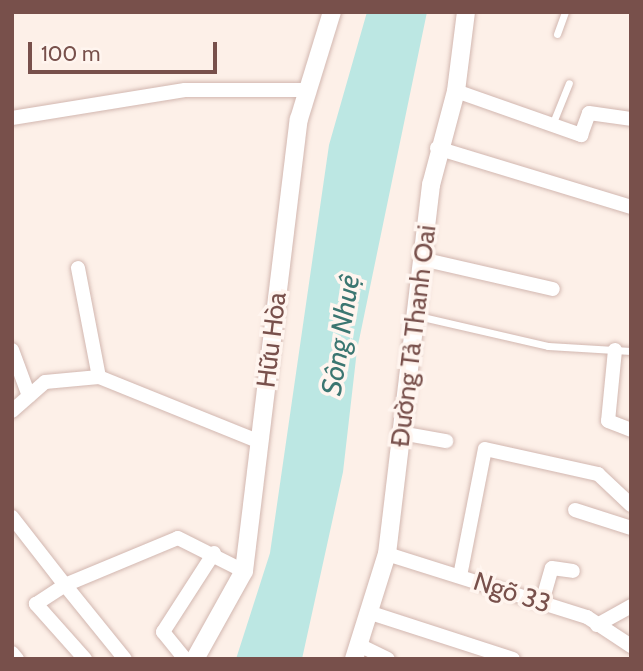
<!DOCTYPE html>
<html>
<head>
<meta charset="utf-8">
<style>
  body { margin:0 }
  #map { position:relative; width:643px; height:671px; overflow:hidden; background:#fdf0e8; font-family:Cabin,sans-serif }
  div>[style] { position:absolute }
  .water>* { inset:0; background:#bce7e3 }
  .roads { filter:drop-shadow(0 0 2px #d2b7b0) drop-shadow(0 0 2px #d2b7b0) }
  .service>* { height:7px; margin:-3.5px; padding:0 3.5px; transform-origin:3.5px; border-radius:3.5px; background:#fff }
  .minor>* { height:14px; margin:-7px; padding:0 7px; transform-origin:7px; border-radius:7px; background:#fff }
  .tertiary>* { height:18px; margin:-9px; padding:0 9px; transform-origin:9px; border-radius:9px; background:#fff }
  span { translate:-50% -50%; white-space:nowrap; text-align:center; line-height:1.15; -webkit-text-stroke:7px #fff5ef; paint-order:stroke }
  .street-label { font-size:26px; color:#78504b }
  .water-label { font-size:28px; color:#3b7671; font-style:italic }
  .frame { position:absolute; inset:0; border:14px solid #78504b; pointer-events:none }
  .scale { position:absolute; left:28px; top:42px; width:189px; height:32px; box-sizing:border-box; border:4px solid #78504b; border-top:0; padding-left:9px; font-size:21px; line-height:24px; white-space:nowrap; color:#78504b; -webkit-text-stroke:5px #fff5ef; paint-order:stroke }
</style>
</head>
<body>
<div id="map">
  <div class="water">
    <div style="clip-path:polygon(367px 12px,427px 12px,357px 350px,343px 472px,302px 659px,236px 659px,270px 553px,329px 145px)"></div>
  </div>
  <div class="roads">
    <div class="service">
      <div style="left:557px;top:34px;width:23px;rotate:-70deg"></div>
      <div style="left:552px;top:125px;width:45px;rotate:-68deg"></div>
      <div style="left:418px;top:316px;width:133px;rotate:13deg"></div>
      <div style="left:548px;top:346px;width:83px;rotate:3.4deg"></div>
    </div>
    <div class="minor">
      <div style="left:456px;top:91px;width:133px;rotate:19.4deg"></div>
      <div style="left:581px;top:135px;width:23px;rotate:-70deg"></div>
      <div style="left:589px;top:113px;width:42px;rotate:8.1deg"></div>
      <div style="left:12px;top:118px;width:175px;rotate:-9.2deg"></div>
      <div style="left:185px;top:90px;width:121px"></div>
      <div style="left:437px;top:148px;width:203px;rotate:16.9deg"></div>
      <div style="left:426px;top:260px;width:130px;rotate:12.9deg"></div>
      <div style="left:78px;top:268px;width:111px;rotate:79.1deg"></div>
      <div style="left:12px;top:350px;width:49px;rotate:69.7deg"></div>
      <div style="left:615px;top:350px;width:71px;rotate:95.6deg"></div>
      <div style="left:608px;top:421px;width:25px;rotate:21deg"></div>
      <div style="left:12px;top:411px;width:44px;rotate:-41.3deg"></div>
      <div style="left:45px;top:382px;width:54px;rotate:-5.3deg"></div>
      <div style="left:99px;top:377px;width:174px;rotate:22deg"></div>
      <div style="left:401px;top:433px;width:46px;rotate:10.1deg"></div>
      <div style="left:575px;top:510px;width:59px;rotate:17.8deg"></div>
      <div style="left:12px;top:517px;width:86px;rotate:52.1deg"></div>
      <div style="left:65px;top:585px;width:122px;rotate:-22.6deg"></div>
      <div style="left:178px;top:538px;width:74px;rotate:26.6deg"></div>
      <div style="left:387px;top:554px;width:210px;rotate:17.5deg"></div>
      <div style="left:587px;top:617px;width:53px;rotate:33.4deg"></div>
      <div style="left:460px;top:576px;width:129px;rotate:-78.9deg"></div>
      <div style="left:485px;top:449px;width:116px;rotate:12.5deg"></div>
      <div style="left:598px;top:474px;width:45px;rotate:43.2deg"></div>
      <div style="left:542px;top:602px;width:35px;rotate:-74deg"></div>
      <div style="left:552px;top:568px;width:21px;rotate:8deg"></div>
      <div style="left:371px;top:613px;width:149px;rotate:17.9deg"></div>
      <div style="left:597px;top:625px;width:39px;rotate:-29deg"></div>
      <div style="left:359px;top:645px;width:32px;rotate:26deg"></div>
      <div style="left:12px;top:653px;width:8px;rotate:50deg"></div>
      <div style="left:85px;top:659px;width:74px;rotate:-131.7deg"></div>
      <div style="left:36px;top:604px;width:35px;rotate:-33deg"></div>
      <div style="left:65px;top:585px;width:95px;rotate:51deg"></div>
      <div style="left:185px;top:659px;width:35px;rotate:-129deg"></div>
      <div style="left:163px;top:632px;width:94px;rotate:-57.2deg"></div>
    </div>
    <div class="tertiary">
      <div style="left:195px;top:659px;width:101px;rotate:-60.9deg"></div>
      <div style="left:244px;top:571px;width:455px;rotate:-83.1deg"></div>
      <div style="left:299px;top:119px;width:112px;rotate:-72.9deg"></div>
      <div style="left:354px;top:659px;width:110px;rotate:-72.6deg"></div>
      <div style="left:387px;top:554px;width:372px;rotate:-83.2deg"></div>
      <div style="left:431px;top:185px;width:97px;rotate:-75.1deg"></div>
      <div style="left:456px;top:91px;width:80px;rotate:-82.8deg"></div>
    </div>
  </div>
  <div class="street-label">
    <span style="left:414px;top:336px;rotate:-83deg">Đường Tả Thanh Oai</span>
    <span style="left:272px;top:340px;rotate:-83deg">Hữu Hòa</span>
    <span style="left:512px;top:593px;rotate:18deg">Ngõ 33</span>
  </div>
  <div class="water-label">
    <span style="left:340px;top:335px;rotate:-81deg">Sông Nhuệ</span>
  </div>
  <div class="frame"></div>
  <div class="scale">100 m</div>
</div>
</body>
</html>
